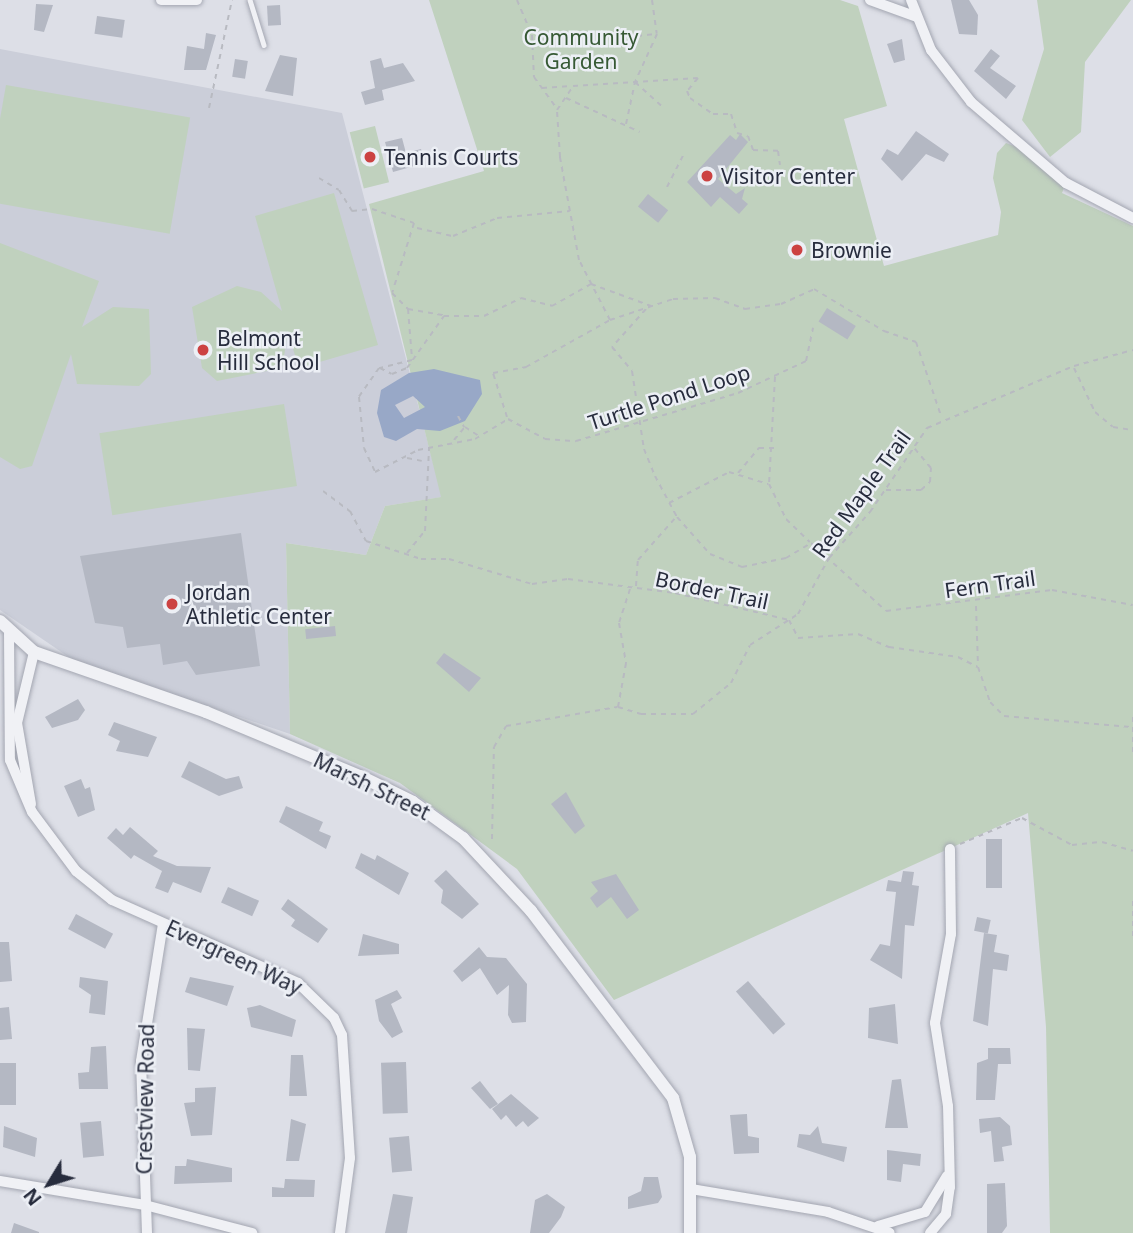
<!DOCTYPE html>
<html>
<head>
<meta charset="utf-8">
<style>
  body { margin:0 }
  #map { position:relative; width:1133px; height:1233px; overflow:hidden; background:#dddfe7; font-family:"Noto Sans",sans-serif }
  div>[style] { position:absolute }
  .built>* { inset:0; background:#cbced9 }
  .green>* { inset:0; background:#c0d1be; transform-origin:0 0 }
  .water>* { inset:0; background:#98a8c7 }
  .building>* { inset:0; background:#b4b8c3; transform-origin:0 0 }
  .path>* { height:2px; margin-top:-1px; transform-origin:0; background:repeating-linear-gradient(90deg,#b8bac1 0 5px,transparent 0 10px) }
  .roads { filter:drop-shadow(0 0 2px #a3a6b1) drop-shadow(0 0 2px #a3a6b1) }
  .service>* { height:4.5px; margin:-2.25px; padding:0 2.25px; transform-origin:2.25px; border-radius:2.25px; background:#f0f1f5 }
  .minor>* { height:10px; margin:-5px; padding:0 5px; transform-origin:5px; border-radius:5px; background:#f0f1f5 }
  .tertiary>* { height:12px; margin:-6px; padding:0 6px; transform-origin:6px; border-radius:6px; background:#f0f1f5 }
  .dots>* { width:19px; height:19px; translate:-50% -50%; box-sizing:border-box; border:4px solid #eceff5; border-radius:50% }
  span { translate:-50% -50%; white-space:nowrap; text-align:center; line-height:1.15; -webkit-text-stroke:5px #eceff5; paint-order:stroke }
  .park-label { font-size:21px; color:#365934 }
  .poi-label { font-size:21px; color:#272c3d }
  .left { translate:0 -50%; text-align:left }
  .street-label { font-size:21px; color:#272c3d }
  .north { position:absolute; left:14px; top:1149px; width:70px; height:70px; -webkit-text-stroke:5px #eceff5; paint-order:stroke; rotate:232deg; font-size:19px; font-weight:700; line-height:28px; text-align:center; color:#272c3d }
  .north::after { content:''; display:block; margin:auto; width:24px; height:32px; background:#272c3d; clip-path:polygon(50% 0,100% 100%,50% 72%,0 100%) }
</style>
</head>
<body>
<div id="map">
  <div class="built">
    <div style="clip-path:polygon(0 49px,342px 113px,442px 497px,385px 506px,366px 555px,286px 543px,290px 734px,73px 660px,0 610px)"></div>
  </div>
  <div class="green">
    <div style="clip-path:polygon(429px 0,840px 0,858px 6px,887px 106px,844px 119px,884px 266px,998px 235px,1001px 212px,993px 178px,997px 153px,1006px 143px,1027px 151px,1065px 185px,1062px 193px,1133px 226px,1133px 1233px,1050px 1233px,1046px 1027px,1028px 813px,614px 1000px,517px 869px,400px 783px,290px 734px,286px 543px,366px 555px,385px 506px,441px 497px,369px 204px,484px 171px)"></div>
    <div style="clip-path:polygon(1037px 0,1131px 0,1085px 62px,1081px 132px,1050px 157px,1022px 120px,1044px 49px)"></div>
    <div style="left:6px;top:85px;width:187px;height:118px;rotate:10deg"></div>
    <div style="left:375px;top:126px;width:58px;height:26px;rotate:76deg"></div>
    <div style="clip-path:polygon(334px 193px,378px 345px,299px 368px,288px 333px,282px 368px,217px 381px,202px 368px,192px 307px,237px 286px,261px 292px,282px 311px,255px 216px)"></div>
    <div style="clip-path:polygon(0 243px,99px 281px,82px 327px,113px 307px,149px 309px,151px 374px,139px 386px,77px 384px,71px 354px,32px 466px,20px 469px,0 457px)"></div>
    <div style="left:284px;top:404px;width:83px;height:187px;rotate:81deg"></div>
  </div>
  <div class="water">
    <div style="clip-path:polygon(evenodd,434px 369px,480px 380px,482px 394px,465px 421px,440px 431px,417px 429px,396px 441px,384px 437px,377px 413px,381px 390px,409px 373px,434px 369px,413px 396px,425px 407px,404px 418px,395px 405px,413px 396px)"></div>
  </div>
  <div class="building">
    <div style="clip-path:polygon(951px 0,969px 0,978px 15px,977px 35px,959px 34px)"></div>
    <div style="clip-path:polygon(36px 4px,53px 5px,44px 32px,34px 30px)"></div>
    <div style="left:280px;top:5px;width:20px;height:13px;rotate:87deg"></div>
    <div style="left:97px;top:16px;width:28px;height:18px;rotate:8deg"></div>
    <div style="clip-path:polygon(206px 33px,216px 35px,206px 70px,184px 70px,187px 46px,204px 49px)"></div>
    <div style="clip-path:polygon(902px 39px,905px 60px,894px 63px,887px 44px)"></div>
    <div style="clip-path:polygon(991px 49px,1000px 56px,990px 68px,1016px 86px,1006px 99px,974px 71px)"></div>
    <div style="clip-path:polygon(280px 55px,297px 58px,293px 96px,265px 91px)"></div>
    <div style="clip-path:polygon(381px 58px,384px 68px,403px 63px,415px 81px,382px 90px,384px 100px,365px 105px,361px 92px,375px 88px,370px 61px)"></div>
    <div style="left:235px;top:59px;width:13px;height:18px;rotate:9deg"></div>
    <div style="clip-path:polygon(916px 131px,949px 154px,944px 162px,926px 154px,902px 181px,881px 159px,887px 149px,898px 155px)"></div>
    <div style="clip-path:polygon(740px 134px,748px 142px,718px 179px,736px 194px,745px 188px,742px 199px,748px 204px,739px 214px,720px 197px,711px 207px,687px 182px,730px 135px,736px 140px)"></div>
    <div style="clip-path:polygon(402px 138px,406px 153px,421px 149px,425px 163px,393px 172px,385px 142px)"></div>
    <div style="left:648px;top:194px;width:26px;height:16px;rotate:39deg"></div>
    <div style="left:796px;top:242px;width:11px;height:11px;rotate:38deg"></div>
    <div style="left:827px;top:308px;width:34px;height:16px;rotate:32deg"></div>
    <div style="clip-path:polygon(241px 533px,260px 666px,196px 675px,187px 661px,163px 665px,160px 644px,127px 648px,123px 627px,95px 623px,80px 556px)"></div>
    <div style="left:335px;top:626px;width:10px;height:30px;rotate:84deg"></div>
    <div style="clip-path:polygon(444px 653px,481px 678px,469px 692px,436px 663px)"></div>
    <div style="clip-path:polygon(78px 699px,85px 710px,78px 720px,52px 728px,45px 717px)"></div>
    <div style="clip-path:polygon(114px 722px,157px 737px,148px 757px,116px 751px,120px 741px,108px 735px)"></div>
    <div style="clip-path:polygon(189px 761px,226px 779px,239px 776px,243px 788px,219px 796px,181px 777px)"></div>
    <div style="clip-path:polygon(81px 779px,85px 789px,90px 787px,95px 810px,78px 817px,64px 786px)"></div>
    <div style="clip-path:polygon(566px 792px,585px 826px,575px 834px,551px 804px)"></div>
    <div style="clip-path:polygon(286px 806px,323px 822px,319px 831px,331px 836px,326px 849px,279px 822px)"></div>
    <div style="clip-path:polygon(130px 827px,158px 851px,153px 856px,177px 866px,211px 867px,201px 893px,173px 882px,168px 893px,155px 888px,162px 871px,134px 855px,131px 859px,107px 838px,116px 828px,123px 835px)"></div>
    <div style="left:986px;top:839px;width:16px;height:49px"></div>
    <div style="clip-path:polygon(361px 853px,375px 860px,377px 855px,409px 873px,399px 895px,355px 868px)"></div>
    <div style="clip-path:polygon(446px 870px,479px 904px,462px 919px,441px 903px,443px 890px,434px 881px)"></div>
    <div style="clip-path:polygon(903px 871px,914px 872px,912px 885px,919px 886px,914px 926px,905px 925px,902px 979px,870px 960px,880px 944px,890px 946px,896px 892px,886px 891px,888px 880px,901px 882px)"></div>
    <div style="clip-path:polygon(616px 874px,639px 910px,627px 919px,611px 897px,597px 908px,590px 898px,598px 891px,591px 882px)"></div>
    <div style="left:228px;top:887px;width:34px;height:17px;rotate:24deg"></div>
    <div style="clip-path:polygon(288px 899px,328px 929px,318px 943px,291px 926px,295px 920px,281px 909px)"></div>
    <div style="left:76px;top:914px;width:42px;height:17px;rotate:28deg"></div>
    <div style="left:977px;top:917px;width:14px;height:14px;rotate:12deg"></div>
    <div style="clip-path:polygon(984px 933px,997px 935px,994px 952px,1009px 955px,1007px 971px,993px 969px,988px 1026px,973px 1021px)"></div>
    <div style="clip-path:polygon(363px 934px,399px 944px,399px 954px,358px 956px)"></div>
    <div style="clip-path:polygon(0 942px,9px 942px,12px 981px,0 982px)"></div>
    <div style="clip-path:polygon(479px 947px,487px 957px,506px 958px,527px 984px,526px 1022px,512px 1023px,508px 1015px,509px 985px,497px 995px,480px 968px,462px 982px,453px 971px)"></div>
    <div style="clip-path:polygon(80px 977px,108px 981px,105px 1015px,89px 1013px,91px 995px,79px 987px)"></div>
    <div style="clip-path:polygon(190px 977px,234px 986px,227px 1006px,185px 992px)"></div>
    <div style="left:748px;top:981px;width:57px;height:16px;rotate:49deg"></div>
    <div style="clip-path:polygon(397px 990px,402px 998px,391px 1004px,403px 1032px,392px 1038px,379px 1021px,375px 1000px)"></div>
    <div style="clip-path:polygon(895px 1004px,898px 1044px,868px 1038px,869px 1008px)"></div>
    <div style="clip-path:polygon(260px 1005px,296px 1020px,292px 1037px,251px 1027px,247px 1008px)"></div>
    <div style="clip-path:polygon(9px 1007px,12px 1039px,0 1040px,0 1008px)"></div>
    <div style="clip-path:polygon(187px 1028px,205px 1029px,200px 1071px,188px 1070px)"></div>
    <div style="clip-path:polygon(106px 1046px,108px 1089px,79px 1089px,78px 1073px,89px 1072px,91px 1047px)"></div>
    <div style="clip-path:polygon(988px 1048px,1010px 1048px,1011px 1064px,998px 1064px,995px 1100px,976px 1100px,977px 1063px,988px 1059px)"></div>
    <div style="clip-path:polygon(291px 1055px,303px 1055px,307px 1096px,289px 1096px)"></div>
    <div style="left:406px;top:1062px;width:51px;height:25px;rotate:88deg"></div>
    <div style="left:0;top:1063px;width:16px;height:42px"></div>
    <div style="clip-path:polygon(901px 1079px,908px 1128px,885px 1128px,892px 1080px)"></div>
    <div style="clip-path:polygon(480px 1081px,498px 1104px,490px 1109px,471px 1088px)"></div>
    <div style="clip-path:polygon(216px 1087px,212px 1135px,191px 1136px,184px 1103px,195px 1102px,195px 1088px)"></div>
    <div style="clip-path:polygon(511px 1094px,539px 1118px,528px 1127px,523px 1121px,516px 1127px,506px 1115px,501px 1120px,492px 1109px)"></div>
    <div style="clip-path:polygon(747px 1114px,748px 1136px,759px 1138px,759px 1153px,734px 1154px,730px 1115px)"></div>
    <div style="clip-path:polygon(1000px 1117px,1010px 1126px,1012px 1145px,1002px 1147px,1004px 1161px,994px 1162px,991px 1131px,980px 1133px,979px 1119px)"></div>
    <div style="clip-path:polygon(291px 1119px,306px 1124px,299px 1161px,286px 1161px)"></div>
    <div style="left:101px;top:1121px;width:35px;height:21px;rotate:85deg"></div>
    <div style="clip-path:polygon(4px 1126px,37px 1138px,35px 1157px,3px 1147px)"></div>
    <div style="clip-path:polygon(818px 1126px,822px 1143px,847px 1147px,844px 1162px,797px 1147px,799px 1134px,810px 1135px)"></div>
    <div style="left:409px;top:1136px;width:35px;height:20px;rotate:85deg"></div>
    <div style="clip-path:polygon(887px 1150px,921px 1154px,920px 1166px,903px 1164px,901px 1182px,887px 1180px)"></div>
    <div style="clip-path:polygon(187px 1159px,232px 1168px,232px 1182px,174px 1184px,175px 1166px,186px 1166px)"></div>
    <div style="clip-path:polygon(644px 1177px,658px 1177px,662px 1197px,658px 1203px,628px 1209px,628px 1197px,641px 1191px)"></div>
    <div style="clip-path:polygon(285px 1179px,315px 1180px,314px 1197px,272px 1197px,272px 1187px,284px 1188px)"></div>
    <div style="clip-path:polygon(1005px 1183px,1007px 1226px,1002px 1233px,987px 1233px,987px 1184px)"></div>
    <div style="clip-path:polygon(393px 1194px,413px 1197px,407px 1233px,385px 1233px)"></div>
    <div style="clip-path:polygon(547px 1194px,565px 1207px,561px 1217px,549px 1233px,530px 1233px,535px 1200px)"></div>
    <div style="clip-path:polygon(14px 1223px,39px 1232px,39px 1233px,11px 1233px)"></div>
  </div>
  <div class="path">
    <div style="left:517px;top:0;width:38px;rotate:67deg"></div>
    <div style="left:532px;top:35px;width:42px;rotate:87.3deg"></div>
    <div style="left:534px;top:77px;width:39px;rotate:54deg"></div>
    <div style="left:652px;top:0;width:34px;rotate:82deg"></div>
    <div style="left:657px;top:34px;width:53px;rotate:114.6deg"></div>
    <div style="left:635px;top:82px;width:38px;rotate:42deg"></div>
    <div style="left:617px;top:38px;width:39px;rotate:-6deg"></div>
    <div style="left:542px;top:88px;width:29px;rotate:-4deg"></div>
    <div style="left:566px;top:98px;width:81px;rotate:24.7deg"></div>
    <div style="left:209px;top:108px;width:110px;rotate:-78deg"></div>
    <div style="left:626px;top:124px;width:43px;rotate:-77.9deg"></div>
    <div style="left:319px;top:178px;width:23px;rotate:31deg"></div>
    <div style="left:339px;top:190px;width:25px;rotate:58deg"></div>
    <div style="left:352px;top:211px;width:20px;rotate:-6deg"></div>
    <div style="left:372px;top:209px;width:44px;rotate:18.4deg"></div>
    <div style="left:414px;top:223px;width:73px;rotate:107.4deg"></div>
    <div style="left:392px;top:293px;width:23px;rotate:45deg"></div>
    <div style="left:408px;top:309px;width:36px;rotate:10deg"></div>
    <div style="left:667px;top:187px;width:38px;rotate:-63deg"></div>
    <div style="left:417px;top:228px;width:37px;rotate:13deg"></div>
    <div style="left:453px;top:236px;width:48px;rotate:-22.2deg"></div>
    <div style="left:497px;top:218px;width:73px;rotate:-5.5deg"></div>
    <div style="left:408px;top:309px;width:50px;rotate:85.4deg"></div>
    <div style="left:646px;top:309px;width:51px;rotate:131.8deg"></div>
    <div style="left:612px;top:347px;width:31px;rotate:50deg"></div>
    <div style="left:632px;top:371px;width:79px;rotate:81.3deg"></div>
    <div style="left:644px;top:449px;width:29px;rotate:68deg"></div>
    <div style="left:655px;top:476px;width:47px;rotate:61.8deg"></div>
    <div style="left:677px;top:517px;width:50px;rotate:48.3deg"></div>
    <div style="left:710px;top:554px;width:35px;rotate:22deg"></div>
    <div style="left:742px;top:567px;width:45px;rotate:-11.6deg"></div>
    <div style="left:786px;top:558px;width:29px;rotate:-31deg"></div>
    <div style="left:811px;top:543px;width:101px;rotate:42.2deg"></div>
    <div style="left:886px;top:611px;width:167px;rotate:-7.2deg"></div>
    <div style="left:1052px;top:590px;width:82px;rotate:10.5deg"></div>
    <div style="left:610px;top:320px;width:68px;rotate:-117.3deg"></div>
    <div style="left:579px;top:260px;width:105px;rotate:-100.5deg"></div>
    <div style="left:560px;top:157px;width:47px;rotate:-93.7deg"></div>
    <div style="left:557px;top:110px;width:29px;rotate:-56deg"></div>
    <div style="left:573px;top:86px;width:125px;rotate:-3.7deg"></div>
    <div style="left:698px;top:78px;width:17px;rotate:130deg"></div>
    <div style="left:687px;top:91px;width:8px;rotate:67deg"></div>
    <div style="left:690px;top:98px;width:28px;rotate:35deg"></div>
    <div style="left:713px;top:114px;width:18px"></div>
    <div style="left:731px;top:114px;width:20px;rotate:72deg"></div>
    <div style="left:737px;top:133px;width:11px;rotate:15deg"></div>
    <div style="left:748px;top:136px;width:15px;rotate:70deg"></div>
    <div style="left:753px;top:150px;width:25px;rotate:2deg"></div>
    <div style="left:778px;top:151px;width:14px;rotate:82deg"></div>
    <div style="left:412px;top:360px;width:34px;rotate:166deg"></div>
    <div style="left:379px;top:368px;width:35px;rotate:125deg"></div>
    <div style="left:359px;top:397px;width:51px;rotate:84.4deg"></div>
    <div style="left:364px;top:448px;width:26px;rotate:65deg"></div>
    <div style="left:375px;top:472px;width:48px;rotate:-27.1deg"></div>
    <div style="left:418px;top:450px;width:58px;rotate:-10.9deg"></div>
    <div style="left:475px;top:439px;width:39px;rotate:-31deg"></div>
    <div style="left:508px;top:419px;width:42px;rotate:28.4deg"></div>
    <div style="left:545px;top:439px;width:31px;rotate:4deg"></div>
    <div style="left:576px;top:441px;width:169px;rotate:-16.5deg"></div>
    <div style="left:738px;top:393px;width:75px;rotate:-25.2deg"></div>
    <div style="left:806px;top:361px;width:34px;rotate:-78deg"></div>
    <div style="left:380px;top:368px;width:13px;rotate:27deg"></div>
    <div style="left:392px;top:374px;width:16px;rotate:-22deg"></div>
    <div style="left:407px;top:368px;width:64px;rotate:-54.6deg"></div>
    <div style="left:444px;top:316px;width:40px"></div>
    <div style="left:484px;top:316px;width:41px;rotate:-25.9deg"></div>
    <div style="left:521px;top:298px;width:32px;rotate:14deg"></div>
    <div style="left:552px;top:306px;width:45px;rotate:-29.4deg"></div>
    <div style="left:591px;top:284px;width:64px;rotate:20.1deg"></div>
    <div style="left:1074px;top:368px;width:49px;rotate:64.5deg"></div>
    <div style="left:1095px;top:412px;width:23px;rotate:40deg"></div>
    <div style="left:1113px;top:427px;width:20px;rotate:9deg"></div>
    <div style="left:775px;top:377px;width:107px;rotate:93.2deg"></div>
    <div style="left:769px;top:484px;width:39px;rotate:64deg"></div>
    <div style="left:786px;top:519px;width:33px;rotate:44deg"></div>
    <div style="left:458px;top:416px;width:13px;rotate:61deg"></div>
    <div style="left:507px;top:417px;width:46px;rotate:-107.7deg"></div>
    <div style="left:493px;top:373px;width:34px;rotate:-10deg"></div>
    <div style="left:526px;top:367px;width:96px;rotate:-29.2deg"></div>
    <div style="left:610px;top:320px;width:66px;rotate:-18.4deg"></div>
    <div style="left:673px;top:299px;width:42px;rotate:-1.4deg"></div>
    <div style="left:715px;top:298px;width:32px;rotate:20deg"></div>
    <div style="left:745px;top:309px;width:36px;rotate:-8deg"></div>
    <div style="left:781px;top:304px;width:36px;rotate:-24deg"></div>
    <div style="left:814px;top:289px;width:82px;rotate:31deg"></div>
    <div style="left:884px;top:331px;width:34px;rotate:19deg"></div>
    <div style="left:916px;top:342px;width:78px;rotate:71.3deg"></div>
    <div style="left:454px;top:440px;width:17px;rotate:-50deg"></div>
    <div style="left:465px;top:427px;width:17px;rotate:33deg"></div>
    <div style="left:407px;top:458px;width:15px;rotate:11deg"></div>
    <div style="left:738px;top:473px;width:33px;rotate:-50deg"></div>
    <div style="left:759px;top:448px;width:15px"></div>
    <div style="left:886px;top:490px;width:35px"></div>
    <div style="left:921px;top:490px;width:12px;rotate:-42deg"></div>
    <div style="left:930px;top:482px;width:14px;rotate:-86deg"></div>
    <div style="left:931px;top:468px;width:30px;rotate:-130deg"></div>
    <div style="left:323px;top:491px;width:34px;rotate:37deg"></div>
    <div style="left:350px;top:511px;width:34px;rotate:62deg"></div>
    <div style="left:366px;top:541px;width:58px;rotate:18.1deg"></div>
    <div style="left:421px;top:559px;width:28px"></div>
    <div style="left:449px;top:559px;width:87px;rotate:16.8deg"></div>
    <div style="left:532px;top:584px;width:36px;rotate:-8deg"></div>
    <div style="left:568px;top:579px;width:108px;rotate:7.5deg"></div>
    <div style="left:675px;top:593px;width:117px;rotate:13.3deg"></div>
    <div style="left:789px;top:620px;width:20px;rotate:63deg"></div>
    <div style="left:798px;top:638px;width:60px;rotate:-3.8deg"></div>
    <div style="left:858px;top:634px;width:34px;rotate:23deg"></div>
    <div style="left:889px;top:647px;width:70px;rotate:8.2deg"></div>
    <div style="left:958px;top:657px;width:22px;rotate:27deg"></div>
    <div style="left:978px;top:667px;width:37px;rotate:71deg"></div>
    <div style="left:990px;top:702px;width:20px;rotate:45deg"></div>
    <div style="left:1004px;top:716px;width:127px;rotate:5deg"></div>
    <div style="left:669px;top:503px;width:68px;rotate:-27.3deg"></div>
    <div style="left:729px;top:472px;width:41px;rotate:17.1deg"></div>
    <div style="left:407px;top:553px;width:28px;rotate:-51deg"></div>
    <div style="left:425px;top:531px;width:83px;rotate:-87.2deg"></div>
    <div style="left:636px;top:586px;width:26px;rotate:-86deg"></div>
    <div style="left:638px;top:560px;width:57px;rotate:-48.5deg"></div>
    <div style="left:630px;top:589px;width:36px;rotate:108deg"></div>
    <div style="left:619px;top:623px;width:41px;rotate:80.1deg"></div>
    <div style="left:626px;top:663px;width:45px;rotate:100.3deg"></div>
    <div style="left:618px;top:707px;width:24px;rotate:17deg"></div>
    <div style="left:641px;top:714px;width:52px"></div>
    <div style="left:693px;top:714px;width:49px;rotate:-39.2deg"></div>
    <div style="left:731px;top:683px;width:42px;rotate:-63.4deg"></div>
    <div style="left:750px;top:645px;width:57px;rotate:-32.9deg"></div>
    <div style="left:798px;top:614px;width:64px;rotate:-61deg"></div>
    <div style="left:829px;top:558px;width:62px;rotate:-48.3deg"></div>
    <div style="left:870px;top:512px;width:102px;rotate:-55.8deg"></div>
    <div style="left:927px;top:428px;width:160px;rotate:-22.9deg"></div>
    <div style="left:1074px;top:366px;width:61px;rotate:-15.2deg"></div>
    <div style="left:976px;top:606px;width:60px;rotate:88.1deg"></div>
    <div style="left:1133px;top:717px;width:38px;rotate:90deg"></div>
    <div style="left:492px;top:839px;width:92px;rotate:-88.8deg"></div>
    <div style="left:494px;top:747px;width:24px;rotate:-60deg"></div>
    <div style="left:506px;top:726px;width:113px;rotate:-9.7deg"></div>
    <div style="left:960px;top:844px;width:67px;rotate:-22.8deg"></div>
    <div style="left:1022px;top:818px;width:57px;rotate:28.4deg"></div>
    <div style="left:1072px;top:845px;width:30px;rotate:-6deg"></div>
    <div style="left:1102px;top:842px;width:32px;rotate:16deg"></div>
    <div style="left:1133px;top:901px;width:39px;rotate:90deg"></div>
  </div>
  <div class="roads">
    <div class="service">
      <div style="left:250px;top:0;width:47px;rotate:72.7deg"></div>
    </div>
    <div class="minor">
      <div style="left:161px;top:0;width:36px"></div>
      <div style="left:870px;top:0;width:50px;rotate:19.9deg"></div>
      <div style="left:911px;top:0;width:54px;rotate:68.2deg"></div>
      <div style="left:931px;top:50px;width:66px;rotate:52.4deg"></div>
      <div style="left:971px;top:102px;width:125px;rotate:40.5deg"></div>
      <div style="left:1066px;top:183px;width:76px;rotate:27.6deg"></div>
      <div style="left:9px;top:631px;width:129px;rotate:89.6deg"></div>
      <div style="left:10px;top:760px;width:56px;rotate:67.1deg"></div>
      <div style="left:32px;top:812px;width:74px;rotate:53.3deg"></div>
      <div style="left:76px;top:871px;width:46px;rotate:38.9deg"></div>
      <div style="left:112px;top:900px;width:204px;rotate:24deg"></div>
      <div style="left:298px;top:983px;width:50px;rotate:44.2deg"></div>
      <div style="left:334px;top:1018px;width:19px;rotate:65deg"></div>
      <div style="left:342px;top:1035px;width:123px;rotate:86.3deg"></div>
      <div style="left:350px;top:1158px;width:76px;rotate:97.6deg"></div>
      <div style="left:31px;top:804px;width:82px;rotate:-99.8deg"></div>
      <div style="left:17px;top:723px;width:73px;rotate:-76.5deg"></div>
      <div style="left:0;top:1181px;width:147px;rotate:9.4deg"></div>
      <div style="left:145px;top:1205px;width:111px;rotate:14.7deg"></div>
      <div style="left:691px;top:1189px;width:139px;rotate:9.5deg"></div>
      <div style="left:828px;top:1212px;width:65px;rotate:18.7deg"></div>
      <div style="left:878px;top:1226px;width:49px;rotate:-16.6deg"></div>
      <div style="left:925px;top:1212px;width:42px;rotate:-58.6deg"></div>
      <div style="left:147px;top:1233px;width:172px;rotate:-92deg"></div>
      <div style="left:141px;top:1061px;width:139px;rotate:-80.9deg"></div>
      <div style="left:930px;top:1233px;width:25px;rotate:-50deg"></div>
      <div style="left:946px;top:1214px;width:27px;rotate:-82deg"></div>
      <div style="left:950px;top:1187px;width:81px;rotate:-91.4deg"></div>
      <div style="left:948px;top:1106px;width:84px;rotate:-98.9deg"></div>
      <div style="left:935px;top:1023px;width:90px;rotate:-79.8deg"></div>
      <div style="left:951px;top:934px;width:85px;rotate:-90.7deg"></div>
    </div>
    <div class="tertiary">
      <div style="left:0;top:621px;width:46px;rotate:42.4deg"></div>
      <div style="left:34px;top:652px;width:182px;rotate:19.2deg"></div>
      <div style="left:206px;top:712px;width:167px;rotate:22.6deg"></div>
      <div style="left:360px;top:776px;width:59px;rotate:26.1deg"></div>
      <div style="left:413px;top:802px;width:62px;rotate:35.8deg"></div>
      <div style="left:463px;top:838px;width:100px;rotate:47deg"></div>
      <div style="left:531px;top:911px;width:235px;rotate:52.8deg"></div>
      <div style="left:673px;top:1098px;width:61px;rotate:73.9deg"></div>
      <div style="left:690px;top:1157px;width:76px;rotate:90deg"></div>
    </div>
  </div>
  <div class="dots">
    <div style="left:370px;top:157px;background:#cc4242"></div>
    <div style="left:707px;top:176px;background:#cc4242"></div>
    <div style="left:797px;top:250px;background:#cc4242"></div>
    <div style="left:203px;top:350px;background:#cc4242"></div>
    <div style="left:172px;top:604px;background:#cc4242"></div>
  </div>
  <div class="park-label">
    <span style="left:581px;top:49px">Community<br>Garden</span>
  </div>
  <div class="poi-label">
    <span class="left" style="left:384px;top:157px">Tennis Courts</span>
    <span class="left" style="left:721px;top:176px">Visitor Center</span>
    <span class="left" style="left:811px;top:250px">Brownie</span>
    <span class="left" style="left:217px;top:350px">Belmont<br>Hill School</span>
    <span class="left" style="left:186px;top:604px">Jordan<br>Athletic Center</span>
  </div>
  <div class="street-label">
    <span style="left:669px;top:397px;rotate:-18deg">Turtle Pond Loop</span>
    <span style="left:861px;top:494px;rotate:-54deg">Red Maple Trail</span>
    <span style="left:990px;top:584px;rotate:-8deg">Fern Trail</span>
    <span style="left:712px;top:590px;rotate:12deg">Border Trail</span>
    <span style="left:372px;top:786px;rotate:26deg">Marsh Street</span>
    <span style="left:234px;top:957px;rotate:25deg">Evergreen Way</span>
    <span style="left:145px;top:1099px;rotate:-89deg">Crestview Road</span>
  </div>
  <div class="north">N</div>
</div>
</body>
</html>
